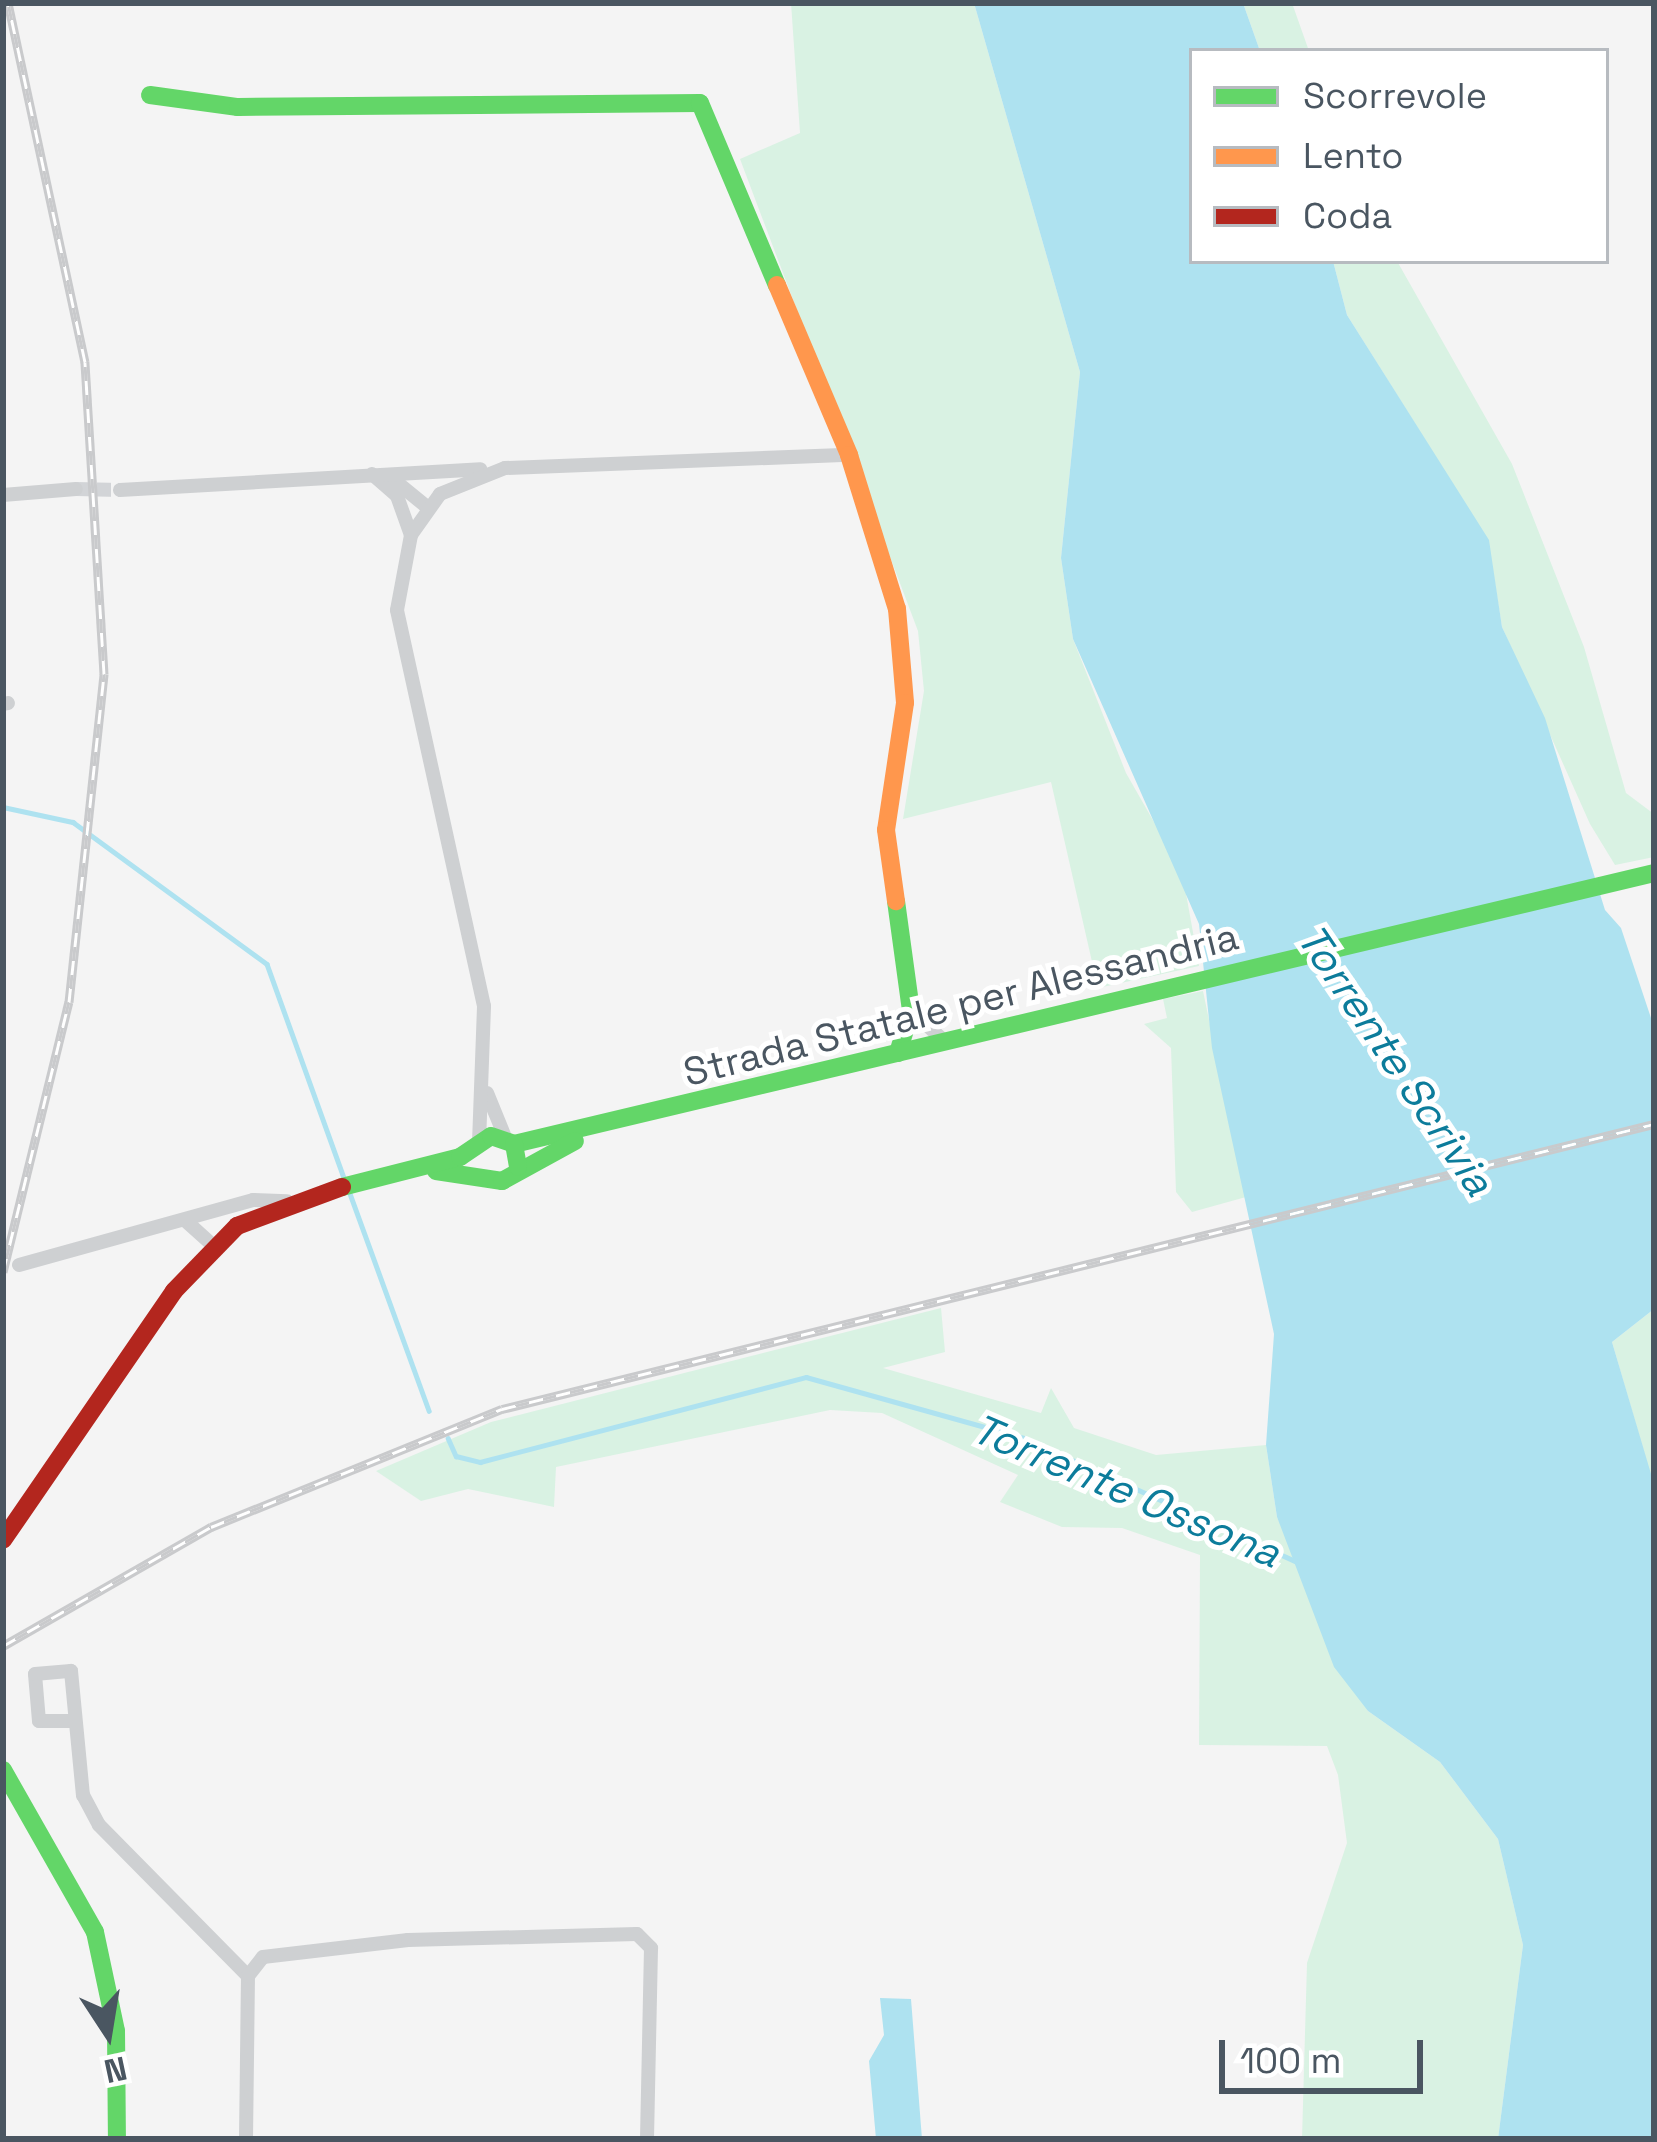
<!DOCTYPE html>
<html>
<head>
<meta charset="utf-8">
<style>
  body { margin:0 }
  #map { position:relative; width:1657px; height:2142px; overflow:hidden; background:#f4f4f4; font-family:"Space Grotesk",sans-serif }
  div>[style] { position:absolute }
  .green>* { inset:0; background:#d9f2e3 }
  .water>* { inset:0; background:#aee2f0 }
  .stream>* { height:4.5px; margin:-2.25px; padding:0 2.25px; transform-origin:2.25px; border-radius:2.25px; background:#aee2f0 }
  .street-tunnel>* { height:14px; margin-top:-7px; transform-origin:0; background:repeating-linear-gradient(90deg,#d2d4d7 0 14px,transparent 0 21px) }
  .street>* { height:14px; margin:-7px; padding:0 7px; transform-origin:7px; border-radius:7px; background:#ced0d2 }
  .fast>* { height:18px; margin:-9px; padding:0 9px; transform-origin:9px; border-radius:9px; background:#63d668 }
  .slow>* { height:18px; margin:-9px; padding:0 9px; transform-origin:9px; border-radius:9px; background:#ff974d }
  .jam>* { height:18px; margin:-9px; padding:0 9px; transform-origin:9px; border-radius:9px; background:#b3261e }
  .rail>* { height:9px; margin-top:-4.5px; transform-origin:0; background:repeating-linear-gradient(90deg,#fff 0 14px,#c9cacc 0 28px); box-sizing:border-box; border-block:3px solid #c9cacc }
  span { translate:-50% -50%; white-space:nowrap; text-align:center; line-height:1.15; -webkit-text-stroke:10px #fff; paint-order:stroke }
  .street-label { font-size:39px; color:#4a5661 }
  .water-label { font-size:42px; color:#0c7c9b; font-style:italic }
  .frame { position:absolute; inset:0; border:6px solid #4a5661; pointer-events:none }
  .legend { position:absolute; left:1189px; top:48px; width:420px; height:216px; box-sizing:border-box; background:#fff; border:3px solid #b7bbc0; margin:0; padding:15px 21px; list-style:none; font-size:36px; color:#4a5661 }
  .legend li { display:flex; align-items:center; gap:24px; height:60px }
  .legend b { width:60px; border:3px solid #b7bbc0 }
  .north { position:absolute; left:48px; top:1974px; width:120px; height:120px; -webkit-text-stroke:9px #fff; paint-order:stroke; rotate:168deg; font-size:33px; font-weight:700; line-height:48px; text-align:center; color:#4a5661 }
  .north::after { content:''; display:block; margin:auto; width:42px; height:54px; background:#4a5661; clip-path:polygon(50% 0,100% 100%,50% 72%,0 100%) }
  .scale { position:absolute; left:1219px; top:2040px; width:204px; height:54px; box-sizing:border-box; border:6px solid #4a5661; border-top:0; padding-left:15px; font-size:36px; line-height:42px; white-space:nowrap; color:#4a5661; -webkit-text-stroke:9px #fff; paint-order:stroke }
</style>
</head>
<body>
<div id="map">
  <div class="green">
    <div style="clip-path:polygon(791px 3px,974px 3px,1080px 372px,1061px 558px,1073px 639px,1126px 773px,1182px 871px,1199px 966px,1098px 988px,1051px 782px,903px 819px,924px 691px,918px 631px,740px 159px,800px 133px)"></div>
    <div style="clip-path:polygon(1243px 3px,1292px 3px,1309px 51px,1260px 51px)"></div>
    <div style="clip-path:polygon(1333px 261px,1397px 261px,1512px 464px,1584px 647px,1626px 793px,1654px 814px,1654px 857px,1615px 865px,1590px 824px,1502px 627px,1488px 540px,1347px 315px)"></div>
    <div style="clip-path:polygon(1203px 991px,1246px 1197px,1192px 1212px,1176px 1192px,1171px 1048px,1144px 1024px,1167px 1018px,1163px 999px)"></div>
    <div style="clip-path:polygon(941px 1308px,945px 1352px,883px 1368px,1041px 1413px,1051px 1388px,1074px 1428px,1156px 1455px,1266px 1445px,1277px 1517px,1368px 1711px,1440px 1762px,1498px 1839px,1523px 1945px,1498px 2139px,1302px 2139px,1307px 1963px,1347px 1843px,1338px 1775px,1327px 1746px,1199px 1745px,1200px 1555px,1122px 1528px,1062px 1527px,1000px 1502px,1018px 1475px,882px 1413px,830px 1410px,556px 1467px,554px 1507px,468px 1489px,421px 1501px,376px 1471px,491px 1422px)"></div>
    <div style="clip-path:polygon(1654px 1309px,1654px 1482px,1653px 1483px,1612px 1342px)"></div>
  </div>
  <div class="water">
    <div style="clip-path:polygon(974px 3px,1243px 3px,1260px 51px,1192px 51px,1192px 261px,1333px 261px,1347px 315px,1489px 540px,1502px 627px,1545px 718px,1605px 910px,1621px 928px,1653px 1024px,1654px 1309px,1612px 1342px,1654px 1484px,1654px 2139px,1498px 2139px,1523px 1945px,1498px 1839px,1440px 1762px,1368px 1711px,1334px 1667px,1277px 1517px,1266px 1445px,1274px 1334px,1212px 1048px,1199px 924px,1073px 639px,1061px 558px,1080px 372px)"></div>
    <div style="clip-path:polygon(880px 1998px,911px 1999px,922px 2139px,876px 2139px,869px 2061px,884px 2035px)"></div>
  </div>
  <div class="stream">
    <div style="left:3px;top:807px;width:72px;rotate:12.1deg"></div>
    <div style="left:73px;top:822px;width:240px;rotate:36.2deg"></div>
    <div style="left:267px;top:964px;width:227px;rotate:70.2deg"></div>
    <div style="left:348px;top:1188px;width:237px;rotate:70deg"></div>
    <div style="left:448px;top:1438px;width:20px;rotate:66deg"></div>
    <div style="left:456px;top:1456px;width:25px;rotate:14deg"></div>
    <div style="left:480px;top:1462px;width:337px;rotate:-14.6deg"></div>
    <div style="left:806px;top:1377px;width:226px;rotate:15.6deg"></div>
    <div style="left:1024px;top:1438px;width:303px;rotate:24.4deg"></div>
  </div>
  <div class="street-tunnel">
    <div style="left:76px;top:489px;width:44px;rotate:1.3deg"></div>
  </div>
  <div class="street">
    <div style="left:372px;top:474px;width:33px;rotate:41deg"></div>
    <div style="left:397px;top:496px;width:41px;rotate:70.3deg"></div>
    <div style="left:389px;top:476px;width:49px;rotate:39.2deg"></div>
    <div style="left:120px;top:490px;width:361px;rotate:-3.3deg"></div>
    <div style="left:3px;top:495px;width:73px;rotate:-4.7deg"></div>
    <div style="left:3px;top:704px;width:5px;rotate:-11deg"></div>
    <div style="left:911px;top:1010px;width:45px;rotate:43.2deg"></div>
    <div style="left:487px;top:1093px;width:48px;rotate:67.8deg"></div>
    <div style="left:479px;top:1143px;width:137px;rotate:-87.9deg"></div>
    <div style="left:484px;top:1006px;width:405px;rotate:-102.4deg"></div>
    <div style="left:397px;top:610px;width:76px;rotate:-79.4deg"></div>
    <div style="left:411px;top:535px;width:50px;rotate:-54.7deg"></div>
    <div style="left:440px;top:494px;width:70px;rotate:-21.8deg"></div>
    <div style="left:505px;top:468px;width:344px;rotate:-2.2deg"></div>
    <div style="left:187px;top:1222px;width:36px;rotate:42deg"></div>
    <div style="left:19px;top:1265px;width:243px;rotate:-15.5deg"></div>
    <div style="left:253px;top:1200px;width:34px;rotate:2deg"></div>
    <div style="left:75px;top:1721px;width:36px;rotate:180deg"></div>
    <div style="left:39px;top:1721px;width:47px;rotate:-94.9deg"></div>
    <div style="left:35px;top:1674px;width:36px;rotate:-5deg"></div>
    <div style="left:71px;top:1671px;width:125px;rotate:84.5deg"></div>
    <div style="left:83px;top:1795px;width:34px;rotate:62deg"></div>
    <div style="left:99px;top:1825px;width:212px;rotate:45.4deg"></div>
    <div style="left:246px;top:2139px;width:163px;rotate:-89.3deg"></div>
    <div style="left:248px;top:1976px;width:24px;rotate:-52deg"></div>
    <div style="left:263px;top:1957px;width:146px;rotate:-6.7deg"></div>
    <div style="left:408px;top:1940px;width:229px;rotate:-1.5deg"></div>
    <div style="left:637px;top:1934px;width:20px;rotate:45deg"></div>
    <div style="left:651px;top:1948px;width:191px;rotate:91.2deg"></div>
  </div>
  <div class="fast">
    <div style="left:150px;top:95px;width:89px;rotate:7.8deg"></div>
    <div style="left:238px;top:107px;width:462px;rotate:-0.5deg"></div>
    <div style="left:700px;top:103px;width:198px;rotate:67.1deg"></div>
    <div style="left:896px;top:901px;width:110px;rotate:82.2deg"></div>
    <div style="left:911px;top:1010px;width:45px;rotate:106.8deg"></div>
    <div style="left:514px;top:1144px;width:1172px;rotate:-13.37deg"></div>
    <div style="left:436px;top:1171px;width:67px;rotate:8.6deg"></div>
    <div style="left:502px;top:1181px;width:83px;rotate:-28.7deg"></div>
    <div style="left:342px;top:1187px;width:122px;rotate:-14.3deg"></div>
    <div style="left:460px;top:1157px;width:37px;rotate:-34deg"></div>
    <div style="left:491px;top:1136px;width:24px;rotate:19deg"></div>
    <div style="left:514px;top:1144px;width:23px;rotate:80deg"></div>
    <div style="left:3px;top:1770px;width:186px;rotate:60.4deg"></div>
    <div style="left:95px;top:1932px;width:101px;rotate:78deg"></div>
    <div style="left:116px;top:2031px;width:108px;rotate:89.5deg"></div>
  </div>
  <div class="slow">
    <div style="left:777px;top:285px;width:185px;rotate:67deg"></div>
    <div style="left:849px;top:455px;width:161px;rotate:72.7deg"></div>
    <div style="left:897px;top:609px;width:94px;rotate:85.1deg"></div>
    <div style="left:905px;top:703px;width:128px;rotate:98.5deg"></div>
    <div style="left:886px;top:830px;width:72px;rotate:82deg"></div>
  </div>
  <div class="jam">
    <div style="left:3px;top:1540px;width:302px;rotate:-55.5deg"></div>
    <div style="left:174px;top:1291px;width:91px;rotate:-45.9deg"></div>
    <div style="left:237px;top:1226px;width:112px;rotate:-20.4deg"></div>
  </div>
  <div class="rail">
    <div style="left:3px;top:1272px;width:278px;rotate:-76.3deg"></div>
    <div style="left:69px;top:1002px;width:330px;rotate:-83.9deg"></div>
    <div style="left:104px;top:674px;width:313px;rotate:-93.5deg"></div>
    <div style="left:85px;top:362px;width:367px;rotate:-102.1deg"></div>
    <div style="left:3px;top:1646px;width:240px;rotate:-29.8deg"></div>
    <div style="left:211px;top:1527px;width:314px;rotate:-22.1deg"></div>
    <div style="left:502px;top:1409px;width:1187px;rotate:-13.9deg"></div>
  </div>
  <div class="street-label">
    <span style="left:961px;top:1005px;rotate:-14deg">Strada Statale per Alessandria</span>
  </div>
  <div class="water-label">
    <span style="left:1395px;top:1060px;rotate:56deg">Torrente Scrivia</span>
    <span style="left:1126px;top:1491px;rotate:23deg">Torrente Ossona</span>
  </div>
  <div class="frame"></div>
  <ul class="legend">
  <li><b style="height:15px;background:#63d668"></b>Scorrevole</li>
  <li><b style="height:15px;background:#ff974d"></b>Lento</li>
  <li><b style="height:15px;background:#b3261e"></b>Coda</li>
  </ul>
  <div class="north">N</div>
  <div class="scale">100 m</div>
</div>
</body>
</html>
